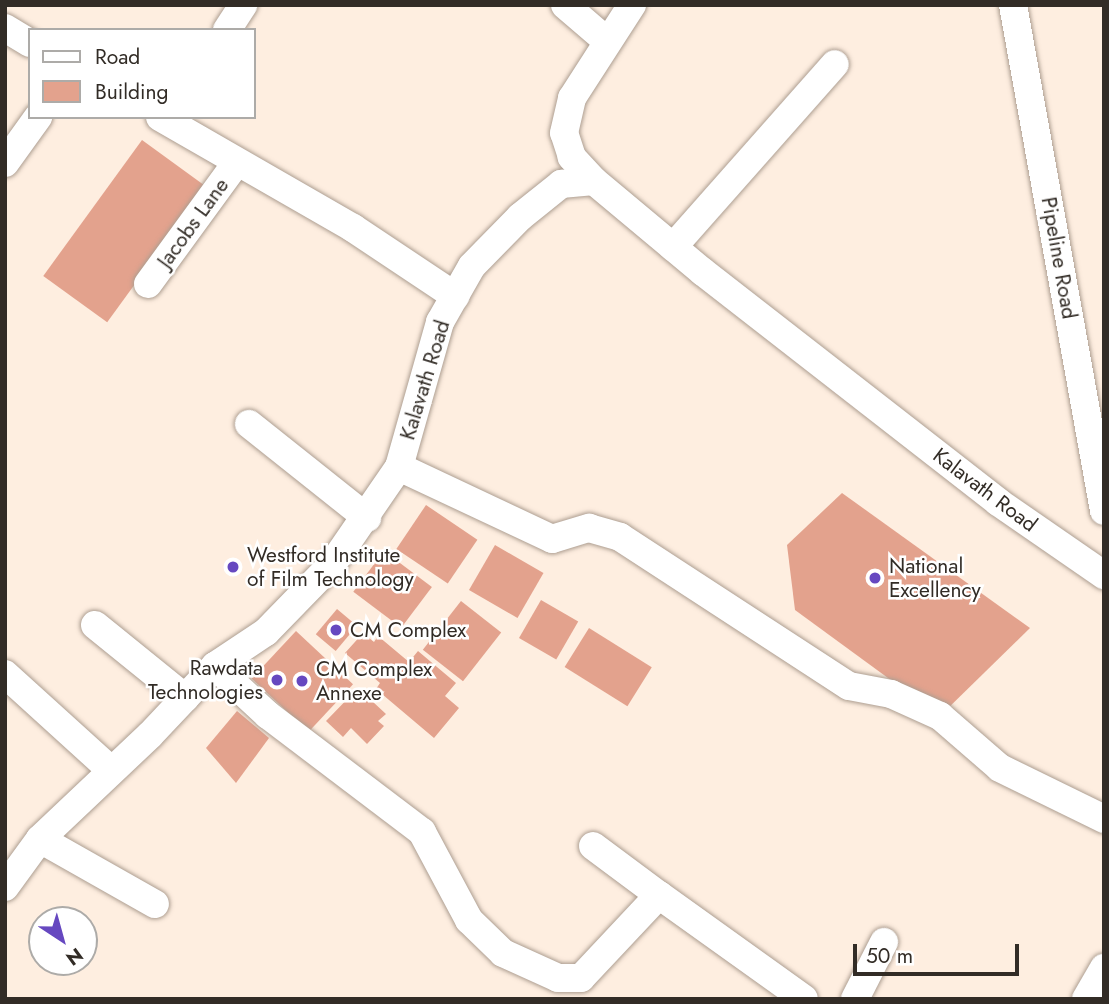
<!DOCTYPE html>
<html>
<head>
<meta charset="utf-8">
<style>
  body { margin:0 }
  #map { position:relative; width:1109px; height:1004px; overflow:hidden; background:#feeee0; font-family:Jost,sans-serif }
  div>[style] { position:absolute }
  .building>* { inset:0; background:#e3a28d; transform-origin:0 0 }
  .roads { filter:drop-shadow(0 0 2px #ad9e91) drop-shadow(0 0 2px #ad9e91) }
  .minor>* { height:28px; margin:-14px; padding:0 14px; transform-origin:14px; border-radius:14px; background:#fff }
  .dots>* { width:19px; height:19px; translate:-50% -50%; box-sizing:border-box; border:4px solid #fff; border-radius:50% }
  span { translate:-50% -50%; white-space:nowrap; text-align:center; line-height:1.15; -webkit-text-stroke:5px #fff; paint-order:stroke }
  .street-label { font-size:21px; color:#322c26 }
  .poi-label { font-size:21px; color:#322c26 }
  .left { translate:0 -50%; text-align:left }
  .right { translate:-100% -50%; text-align:right }
  .frame { position:absolute; inset:0; border:7px solid #322c26; pointer-events:none }
  .legend { position:absolute; left:28px; top:28px; width:228px; height:91px; box-sizing:border-box; background:#fff; border:2px solid #adaba8; margin:0; padding:9px 12px; list-style:none; font-size:21px; color:#322c26 }
  .legend li { display:flex; align-items:center; gap:14px; height:35px }
  .legend b { width:35px; border:2px solid #adaba8 }
  .north { position:absolute; left:28px; top:906px; width:70px; height:70px; box-sizing:border-box; background:#fff; border:2px solid #adaba8; border-radius:50%; rotate:144deg; font-size:19px; font-weight:700; line-height:28px; text-align:center; color:#322c26 }
  .north::after { content:''; display:block; margin:auto; width:24px; height:32px; background:#6648c0; clip-path:polygon(50% 0,100% 100%,50% 72%,0 100%) }
  .scale { position:absolute; left:853px; top:944px; width:166px; height:32px; box-sizing:border-box; border:4px solid #322c26; border-top:0; padding-left:9px; font-size:21px; line-height:24px; white-space:nowrap; color:#322c26; -webkit-text-stroke:5px #fff; paint-order:stroke }
</style>
</head>
<body>
<div id="map">
  <div class="building">
    <div style="left:142px;top:140px;width:79px;height:168px;rotate:36deg"></div>
    <div style="clip-path:polygon(842px 493px,1030px 628px,940px 716px,795px 610px,787px 545px)"></div>
    <div style="left:426px;top:505px;width:62px;height:53px;rotate:34deg"></div>
    <div style="left:495px;top:545px;width:56px;height:52px;rotate:30deg"></div>
    <div style="left:384px;top:551px;width:60px;height:51px;rotate:37deg"></div>
    <div style="left:541px;top:600px;width:43px;height:44px;rotate:30deg"></div>
    <div style="left:461px;top:601px;width:51px;height:62px;rotate:38deg"></div>
    <div style="left:337px;top:609px;width:26px;height:33px;rotate:40deg"></div>
    <div style="left:589px;top:628px;width:74px;height:46px;rotate:32deg"></div>
    <div style="left:296px;top:631px;width:78px;height:65px;rotate:43deg"></div>
    <div style="clip-path:polygon(363px 633px,374px 642px,378px 636px,409px 662px,418px 651px,456px 683px,445px 696px,459px 708px,434px 738px,376px 689px,380px 683px,345px 653px)"></div>
    <div style="clip-path:polygon(358px 688px,386px 714px,378px 721px,384px 726px,367px 744px,351px 728px,343px 737px,326px 721px)"></div>
    <div style="clip-path:polygon(237px 711px,269px 738px,236px 783px,206px 748px)"></div>
  </div>
  <div class="roads">
    <div class="minor">
      <div style="left:565px;top:5px;width:55px;rotate:40.6deg"></div>
      <div style="left:1013px;top:5px;width:514px;rotate:79.8deg"></div>
      <div style="left:5px;top:28px;width:29px;rotate:31deg"></div>
      <div style="left:227px;top:30px;width:30px;rotate:-57deg"></div>
      <div style="left:160px;top:117px;width:223px;rotate:29.9deg"></div>
      <div style="left:353px;top:228px;width:123px;rotate:33.7deg"></div>
      <div style="left:5px;top:163px;width:57px;rotate:-54.3deg"></div>
      <div style="left:594px;top:181px;width:33px;rotate:-133deg"></div>
      <div style="left:572px;top:157px;width:25px;rotate:-108deg"></div>
      <div style="left:564px;top:133px;width:36px;rotate:-77deg"></div>
      <div style="left:572px;top:98px;width:111px;rotate:-57.2deg"></div>
      <div style="left:673px;top:247px;width:244px;rotate:-48.5deg"></div>
      <div style="left:148px;top:284px;width:151px;rotate:-53.9deg"></div>
      <div style="left:249px;top:424px;width:151px;rotate:38.5deg"></div>
      <div style="left:399px;top:467px;width:169px;rotate:25.2deg"></div>
      <div style="left:552px;top:539px;width:39px;rotate:-17deg"></div>
      <div style="left:589px;top:528px;width:32px;rotate:16deg"></div>
      <div style="left:620px;top:537px;width:273px;rotate:33.1deg"></div>
      <div style="left:849px;top:686px;width:43px;rotate:10.8deg"></div>
      <div style="left:891px;top:694px;width:54px;rotate:24.2deg"></div>
      <div style="left:940px;top:716px;width:79px;rotate:40.9deg"></div>
      <div style="left:1000px;top:768px;width:116px;rotate:26.1deg"></div>
      <div style="left:95px;top:625px;width:116px;rotate:39deg"></div>
      <div style="left:215px;top:666px;width:72px;rotate:42.8deg"></div>
      <div style="left:268px;top:715px;width:193px;rotate:37.2deg"></div>
      <div style="left:422px;top:832px;width:100px;rotate:61.9deg"></div>
      <div style="left:469px;top:920px;width:47px;rotate:44.1deg"></div>
      <div style="left:503px;top:953px;width:60px;rotate:24.4deg"></div>
      <div style="left:558px;top:978px;width:23px"></div>
      <div style="left:581px;top:978px;width:114px;rotate:-46.8deg"></div>
      <div style="left:659px;top:895px;width:178px;rotate:35.6deg"></div>
      <div style="left:5px;top:674px;width:143px;rotate:42.2deg"></div>
      <div style="left:40px;top:839px;width:132px;rotate:29.5deg"></div>
      <div style="left:593px;top:846px;width:82px;rotate:36.6deg"></div>
      <div style="left:5px;top:887px;width:59px;rotate:-53.9deg"></div>
      <div style="left:40px;top:839px;width:151px;rotate:-43.4deg"></div>
      <div style="left:150px;top:735px;width:95px;rotate:-46.7deg"></div>
      <div style="left:215px;top:666px;width:61px;rotate:-33.7deg"></div>
      <div style="left:266px;top:632px;width:96px;rotate:-45.8deg"></div>
      <div style="left:333px;top:563px;width:116px;rotate:-55.5deg"></div>
      <div style="left:399px;top:467px;width:151px;rotate:-74.2deg"></div>
      <div style="left:440px;top:322px;width:64px;rotate:-60.3deg"></div>
      <div style="left:472px;top:266px;width:69px;rotate:-45.6deg"></div>
      <div style="left:520px;top:217px;width:53px;rotate:-38.8deg"></div>
      <div style="left:561px;top:184px;width:33px;rotate:-5deg"></div>
      <div style="left:594px;top:181px;width:142px;rotate:39.9deg"></div>
      <div style="left:703px;top:272px;width:374px;rotate:37.9deg"></div>
      <div style="left:998px;top:502px;width:129px;rotate:34.6deg"></div>
      <div style="left:855px;top:999px;width:64px;rotate:-63deg"></div>
      <div style="left:1086px;top:999px;width:36px;rotate:-60deg"></div>
    </div>
  </div>
  <div class="dots">
    <div style="left:233px;top:567px;background:#6648c0"></div>
    <div style="left:875px;top:578px;background:#6648c0"></div>
    <div style="left:336px;top:630px;background:#6648c0"></div>
    <div style="left:277px;top:680px;background:#6648c0"></div>
    <div style="left:302px;top:681px;background:#6648c0"></div>
  </div>
  <div class="street-label">
    <span style="left:193px;top:223px;rotate:-54deg">Jacobs Lane</span>
    <span style="left:1059px;top:258px;rotate:80deg">Pipeline Road</span>
    <span style="left:425px;top:380px;rotate:-73deg">Kalavath Road</span>
    <span style="left:985px;top:490px;rotate:37deg">Kalavath Road</span>
  </div>
  <div class="poi-label">
    <span class="left" style="left:247px;top:567px">Westford Institute<br>of Film Technology</span>
    <span class="left" style="left:889px;top:578px">National<br>Excellency</span>
    <span class="left" style="left:350px;top:630px">CM Complex</span>
    <span class="right" style="left:263px;top:680px">Rawdata<br>Technologies</span>
    <span class="left" style="left:316px;top:681px">CM Complex<br>Annexe</span>
  </div>
  <div class="frame"></div>
  <ul class="legend">
  <li><b style="height:9px;background:#fff"></b>Road</li>
  <li><b style="height:19px;background:#e3a28d"></b>Building</li>
  </ul>
  <div class="north">N</div>
  <div class="scale">50 m</div>
</div>
</body>
</html>
